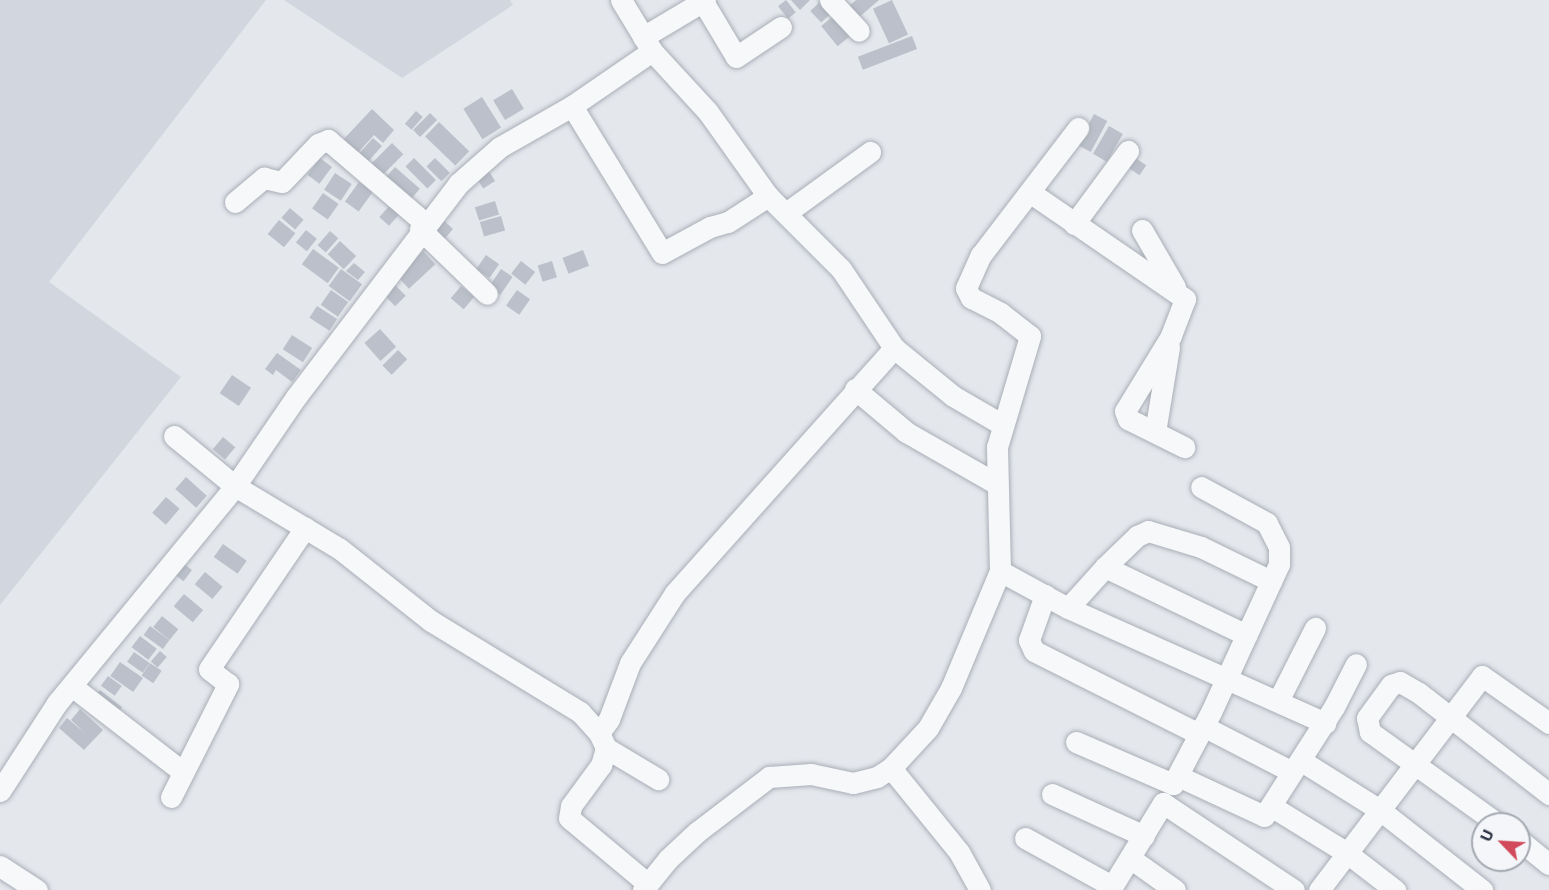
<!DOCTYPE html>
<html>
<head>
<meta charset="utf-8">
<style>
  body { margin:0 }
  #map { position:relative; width:1549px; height:890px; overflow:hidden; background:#e4e7ec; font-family:"Exo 2",sans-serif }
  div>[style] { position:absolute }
  .built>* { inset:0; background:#d2d6de }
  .building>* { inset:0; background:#bbc0ca; transform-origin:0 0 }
  .roads { filter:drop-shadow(0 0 2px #a9aeb7) drop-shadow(0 0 2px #a9aeb7) }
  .minor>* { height:21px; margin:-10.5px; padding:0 10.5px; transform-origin:10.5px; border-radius:10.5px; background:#f7f8fa }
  span { translate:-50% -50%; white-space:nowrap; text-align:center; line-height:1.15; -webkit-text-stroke:6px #f4f6f9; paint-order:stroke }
  .north { position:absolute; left:1471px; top:812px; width:60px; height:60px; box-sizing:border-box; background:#f4f6f9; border:2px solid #a4a8b1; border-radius:50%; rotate:295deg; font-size:16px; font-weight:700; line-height:24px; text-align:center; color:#2b3445 }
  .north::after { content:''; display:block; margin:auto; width:21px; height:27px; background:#d1495b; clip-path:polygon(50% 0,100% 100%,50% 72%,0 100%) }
</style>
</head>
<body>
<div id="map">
  <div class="built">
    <div style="clip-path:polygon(0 0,266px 0,49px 282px,181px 377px,0 605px)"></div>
    <div style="clip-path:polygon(284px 0,510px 0,513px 5px,402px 78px)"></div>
  </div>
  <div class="building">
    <div style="left:786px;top:0;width:16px;height:10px;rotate:52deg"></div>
    <div style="clip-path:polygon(791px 0,810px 0,800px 10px)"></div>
    <div style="left:822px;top:0;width:16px;height:16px;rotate:47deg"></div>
    <div style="clip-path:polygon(856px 0,879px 0,858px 18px,848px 7px)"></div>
    <div style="left:892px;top:0;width:38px;height:21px;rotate:65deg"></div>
    <div style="left:836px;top:14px;width:26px;height:19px;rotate:51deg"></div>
    <div style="left:912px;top:36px;width:14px;height:58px;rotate:69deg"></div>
    <div style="left:512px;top:89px;width:23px;height:22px;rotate:59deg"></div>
    <div style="left:482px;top:97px;width:36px;height:22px;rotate:58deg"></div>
    <div style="clip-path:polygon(372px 109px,394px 130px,383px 143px,374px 135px,355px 156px,341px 142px)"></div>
    <div style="left:416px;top:111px;width:9px;height:17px;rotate:41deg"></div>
    <div style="left:430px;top:113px;width:10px;height:24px;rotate:45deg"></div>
    <div style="left:1094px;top:114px;width:15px;height:35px;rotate:28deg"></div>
    <div style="left:439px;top:122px;width:42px;height:20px;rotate:44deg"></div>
    <div style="left:1109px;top:126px;width:16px;height:32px;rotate:30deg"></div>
    <div style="left:373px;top:138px;width:12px;height:20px;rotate:42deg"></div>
    <div style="left:392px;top:143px;width:16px;height:30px;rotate:45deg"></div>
    <div style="left:1128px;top:153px;width:22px;height:12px;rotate:34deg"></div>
    <div style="left:320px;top:158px;width:15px;height:21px;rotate:37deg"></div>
    <div style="left:414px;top:158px;width:31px;height:12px;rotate:45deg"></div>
    <div style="left:435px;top:158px;width:21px;height:12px;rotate:45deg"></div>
    <div style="left:485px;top:165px;width:19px;height:14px;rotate:58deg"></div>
    <div style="left:395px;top:167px;width:33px;height:13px;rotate:41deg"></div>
    <div style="left:335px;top:173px;width:20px;height:20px;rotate:33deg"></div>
    <div style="left:359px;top:182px;width:17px;height:24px;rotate:36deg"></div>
    <div style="left:323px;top:193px;width:19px;height:19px;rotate:35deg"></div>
    <div style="left:495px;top:201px;width:14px;height:21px;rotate:73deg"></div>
    <div style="left:392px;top:203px;width:13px;height:19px;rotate:42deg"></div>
    <div style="left:290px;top:208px;width:18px;height:13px;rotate:41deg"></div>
    <div style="left:501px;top:216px;width:15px;height:22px;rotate:74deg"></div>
    <div style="clip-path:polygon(440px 217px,453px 229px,442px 242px,433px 233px)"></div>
    <div style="left:279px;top:220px;width:21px;height:18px;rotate:39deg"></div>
    <div style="left:306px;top:230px;width:14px;height:16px;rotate:39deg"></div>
    <div style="left:330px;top:231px;width:11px;height:19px;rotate:41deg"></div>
    <div style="left:340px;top:241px;width:22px;height:18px;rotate:43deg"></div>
    <div style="left:313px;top:249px;width:32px;height:19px;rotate:36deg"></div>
    <div style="left:583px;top:250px;width:17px;height:22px;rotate:69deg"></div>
    <div style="left:423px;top:251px;width:18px;height:36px;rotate:47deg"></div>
    <div style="left:486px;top:255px;width:16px;height:17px;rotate:35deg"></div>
    <div style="left:521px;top:261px;width:18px;height:16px;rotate:38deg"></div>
    <div style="left:552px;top:261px;width:17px;height:15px;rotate:73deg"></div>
    <div style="clip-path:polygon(354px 263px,365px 272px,358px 280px,346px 271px)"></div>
    <div style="left:341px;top:269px;width:26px;height:21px;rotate:36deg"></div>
    <div style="left:501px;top:269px;width:14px;height:22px;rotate:34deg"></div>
    <div style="left:393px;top:283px;width:18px;height:15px;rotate:45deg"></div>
    <div style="left:461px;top:286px;width:17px;height:16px;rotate:40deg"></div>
    <div style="left:331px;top:290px;width:21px;height:18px;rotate:35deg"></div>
    <div style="left:517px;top:290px;width:16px;height:19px;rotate:35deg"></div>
    <div style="left:317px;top:306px;width:24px;height:14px;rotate:33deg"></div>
    <div style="left:380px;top:329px;width:24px;height:21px;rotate:48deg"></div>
    <div style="left:292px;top:335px;width:24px;height:17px;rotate:33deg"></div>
    <div style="left:398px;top:350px;width:13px;height:22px;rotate:45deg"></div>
    <div style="clip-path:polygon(277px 353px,301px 370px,292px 382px,276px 370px,273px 375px,265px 369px)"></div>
    <div style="left:232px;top:375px;width:23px;height:22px;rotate:34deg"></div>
    <div style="left:223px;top:437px;width:16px;height:16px;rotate:40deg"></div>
    <div style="left:186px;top:477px;width:28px;height:16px;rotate:42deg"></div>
    <div style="left:166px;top:497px;width:18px;height:21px;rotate:41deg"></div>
    <div style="left:223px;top:544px;width:29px;height:16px;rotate:35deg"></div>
    <div style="left:184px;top:564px;width:10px;height:14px;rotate:37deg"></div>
    <div style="left:205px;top:572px;width:23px;height:16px;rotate:40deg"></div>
    <div style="left:184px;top:594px;width:25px;height:16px;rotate:40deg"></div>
    <div style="left:162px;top:616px;width:21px;height:14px;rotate:39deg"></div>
    <div style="left:150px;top:626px;width:24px;height:11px;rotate:36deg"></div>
    <div style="left:140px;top:636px;width:21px;height:14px;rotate:37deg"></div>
    <div style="left:160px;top:651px;width:9px;height:14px;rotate:41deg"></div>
    <div style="left:134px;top:652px;width:19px;height:12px;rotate:35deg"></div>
    <div style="left:120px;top:662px;width:28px;height:17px;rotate:35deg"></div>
    <div style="left:150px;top:663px;width:14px;height:15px;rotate:34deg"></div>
    <div style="left:108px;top:676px;width:17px;height:12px;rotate:36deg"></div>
    <div style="left:100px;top:690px;width:28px;height:13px;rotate:38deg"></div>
    <div style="clip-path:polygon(80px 709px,103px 730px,84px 750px,59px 728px,67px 718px,86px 734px,71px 720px)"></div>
  </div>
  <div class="roads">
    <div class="minor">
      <div style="left:621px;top:0;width:60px;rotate:58.7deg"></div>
      <div style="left:652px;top:51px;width:83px;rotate:47.4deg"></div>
      <div style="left:708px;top:112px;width:103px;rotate:54.5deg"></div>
      <div style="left:768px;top:196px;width:103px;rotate:45deg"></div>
      <div style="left:841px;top:269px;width:95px;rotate:56.1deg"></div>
      <div style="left:894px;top:348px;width:76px;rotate:39.1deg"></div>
      <div style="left:953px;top:396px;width:58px;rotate:30.1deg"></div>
      <div style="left:702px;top:0;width:66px;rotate:59.2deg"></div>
      <div style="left:736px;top:57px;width:54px;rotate:-33.7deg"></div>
      <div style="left:830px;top:0;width:42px;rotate:46.9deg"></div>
      <div style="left:643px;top:37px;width:72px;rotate:-30.8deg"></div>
      <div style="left:572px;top:106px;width:172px;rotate:58.5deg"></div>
      <div style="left:662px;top:253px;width:55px;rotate:-28.4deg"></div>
      <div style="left:710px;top:227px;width:19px;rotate:-16deg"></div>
      <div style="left:728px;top:222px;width:48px;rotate:-33deg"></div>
      <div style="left:1031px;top:193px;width:187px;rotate:34.5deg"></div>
      <div style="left:1185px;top:299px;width:40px;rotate:111deg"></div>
      <div style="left:1171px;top:336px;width:88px;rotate:121.5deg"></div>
      <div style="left:1125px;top:411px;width:9px;rotate:69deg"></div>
      <div style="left:1128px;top:419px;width:63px;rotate:26.6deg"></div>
      <div style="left:235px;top:202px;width:38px;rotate:-40deg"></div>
      <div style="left:264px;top:178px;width:18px;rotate:13deg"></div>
      <div style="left:282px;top:182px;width:52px;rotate:-46.5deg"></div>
      <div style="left:318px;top:144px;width:11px;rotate:-22deg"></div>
      <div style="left:328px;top:140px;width:128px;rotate:40.6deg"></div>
      <div style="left:786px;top:213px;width:104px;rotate:-36deg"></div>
      <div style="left:1074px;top:224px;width:91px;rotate:-53.5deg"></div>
      <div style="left:420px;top:229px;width:93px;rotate:44.1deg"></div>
      <div style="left:1142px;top:230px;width:66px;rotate:59.9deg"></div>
      <div style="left:855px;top:389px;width:67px;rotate:40.1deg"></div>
      <div style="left:906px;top:432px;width:103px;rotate:29.8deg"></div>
      <div style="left:1155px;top:432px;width:86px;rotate:-80.6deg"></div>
      <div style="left:174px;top:436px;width:79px;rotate:39.3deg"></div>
      <div style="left:235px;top:486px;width:122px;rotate:31deg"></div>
      <div style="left:340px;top:549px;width:116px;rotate:38.4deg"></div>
      <div style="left:431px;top:621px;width:175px;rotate:31.4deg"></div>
      <div style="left:580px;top:712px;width:28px;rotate:48deg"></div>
      <div style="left:599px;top:733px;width:17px;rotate:65deg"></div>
      <div style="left:606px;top:748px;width:18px;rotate:106deg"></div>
      <div style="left:601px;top:765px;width:51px;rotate:126.2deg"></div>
      <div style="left:571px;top:806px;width:12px;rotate:99deg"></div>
      <div style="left:569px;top:818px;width:103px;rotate:39.9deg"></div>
      <div style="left:1105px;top:567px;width:157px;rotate:25.7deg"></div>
      <div style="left:1000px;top:571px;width:77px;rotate:28.6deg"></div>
      <div style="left:1068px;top:608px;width:282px;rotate:24.1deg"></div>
      <div style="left:1045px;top:595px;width:48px;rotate:109.6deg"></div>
      <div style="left:1029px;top:640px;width:12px;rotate:66deg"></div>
      <div style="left:1034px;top:651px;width:185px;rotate:26.7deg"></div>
      <div style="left:1068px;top:608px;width:55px;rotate:-47.9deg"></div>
      <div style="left:1105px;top:567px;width:45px;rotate:-44.1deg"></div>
      <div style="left:1137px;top:536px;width:12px;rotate:-24deg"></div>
      <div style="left:1148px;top:531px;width:55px;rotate:16.8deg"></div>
      <div style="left:1201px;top:547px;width:78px;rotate:25.9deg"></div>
      <div style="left:73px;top:687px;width:139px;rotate:37.7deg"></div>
      <div style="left:1278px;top:701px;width:82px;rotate:-63.1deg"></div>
      <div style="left:1203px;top:726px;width:98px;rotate:27.3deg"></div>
      <div style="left:599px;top:733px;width:17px;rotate:-54deg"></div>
      <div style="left:609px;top:719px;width:60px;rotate:-69.4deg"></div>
      <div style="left:630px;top:663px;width:83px;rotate:-57.3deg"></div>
      <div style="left:675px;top:593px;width:329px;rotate:-48.2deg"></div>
      <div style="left:1076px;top:742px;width:106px;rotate:23.4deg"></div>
      <div style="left:1173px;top:784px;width:81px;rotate:-62.2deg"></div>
      <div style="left:1211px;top:712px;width:163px;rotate:-65.3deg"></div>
      <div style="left:1279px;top:564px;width:17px;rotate:-90deg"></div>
      <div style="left:1279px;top:547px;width:27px;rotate:-117deg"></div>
      <div style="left:1267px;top:523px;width:75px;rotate:-151.4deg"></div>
      <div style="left:606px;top:748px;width:61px;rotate:30.8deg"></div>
      <div style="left:1308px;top:765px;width:85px;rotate:32deg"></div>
      <div style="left:1380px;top:810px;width:130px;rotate:38.1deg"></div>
      <div style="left:1178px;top:776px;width:95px;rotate:24.9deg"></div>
      <div style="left:1264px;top:816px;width:130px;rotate:-57.3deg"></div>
      <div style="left:1334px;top:707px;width:48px;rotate:-62.9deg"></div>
      <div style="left:0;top:791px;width:105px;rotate:-57.1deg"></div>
      <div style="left:57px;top:703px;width:281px;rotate:-50.6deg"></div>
      <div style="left:235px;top:486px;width:108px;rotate:-55.6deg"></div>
      <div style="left:296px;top:397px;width:268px;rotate:-52.7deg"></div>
      <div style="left:458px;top:184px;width:56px;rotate:-41.4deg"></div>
      <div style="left:500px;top:147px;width:83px;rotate:-29.7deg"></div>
      <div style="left:572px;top:106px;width:97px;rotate:-34.5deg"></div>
      <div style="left:1052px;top:794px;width:101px;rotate:24.5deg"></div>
      <div style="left:171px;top:797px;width:127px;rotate:-63.2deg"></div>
      <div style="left:228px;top:684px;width:24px;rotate:-142deg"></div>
      <div style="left:209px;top:669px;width:171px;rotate:-55.8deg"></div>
      <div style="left:1279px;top:811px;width:80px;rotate:31.7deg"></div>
      <div style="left:1347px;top:853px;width:61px;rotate:37.6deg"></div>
      <div style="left:1498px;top:824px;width:158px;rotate:-144.3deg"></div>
      <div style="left:1370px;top:732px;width:14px;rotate:-102deg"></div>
      <div style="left:1367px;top:718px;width:41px;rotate:-54deg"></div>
      <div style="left:1391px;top:685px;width:9px;rotate:-18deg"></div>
      <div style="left:1400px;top:682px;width:22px;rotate:30deg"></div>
      <div style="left:1419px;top:693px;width:165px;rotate:37.8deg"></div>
      <div style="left:1025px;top:838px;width:99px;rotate:28.9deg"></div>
      <div style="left:1519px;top:840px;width:38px;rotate:39deg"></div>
      <div style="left:1130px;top:858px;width:55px;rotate:35.4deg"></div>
      <div style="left:0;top:866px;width:44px;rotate:33deg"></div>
      <div style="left:643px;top:890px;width:40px;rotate:-51deg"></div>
      <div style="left:668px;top:859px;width:40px;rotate:-43deg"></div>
      <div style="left:697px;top:832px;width:91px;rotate:-37.4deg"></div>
      <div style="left:769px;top:777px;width:42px;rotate:-4.1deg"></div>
      <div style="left:811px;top:774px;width:43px;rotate:12.1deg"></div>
      <div style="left:853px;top:783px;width:25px;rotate:-14deg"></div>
      <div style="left:877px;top:777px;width:17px;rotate:-33deg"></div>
      <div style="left:980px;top:890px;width:43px;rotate:-118.9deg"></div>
      <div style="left:959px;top:852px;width:108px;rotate:-129deg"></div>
      <div style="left:891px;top:768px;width:54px;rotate:-47.2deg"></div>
      <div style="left:928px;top:728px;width:46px;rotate:-60.1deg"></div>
      <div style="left:951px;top:688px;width:127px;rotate:-67.3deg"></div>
      <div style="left:1000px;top:571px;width:124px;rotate:-91.4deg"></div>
      <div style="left:997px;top:447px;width:116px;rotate:-73.4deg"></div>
      <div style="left:1030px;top:336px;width:37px;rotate:-142deg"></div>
      <div style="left:1001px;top:313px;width:34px;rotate:-153deg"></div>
      <div style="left:971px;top:298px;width:11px;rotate:-117deg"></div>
      <div style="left:966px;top:288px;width:36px;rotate:-66deg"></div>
      <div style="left:981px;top:255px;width:160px;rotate:-52.6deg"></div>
      <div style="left:1110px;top:890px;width:102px;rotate:-58.7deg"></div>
      <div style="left:1163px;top:803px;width:157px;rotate:33.6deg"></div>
      <div style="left:1319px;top:890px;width:269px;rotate:-52.7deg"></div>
      <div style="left:1482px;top:676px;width:82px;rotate:35deg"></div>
    </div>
  </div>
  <div class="north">U</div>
</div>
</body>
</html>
